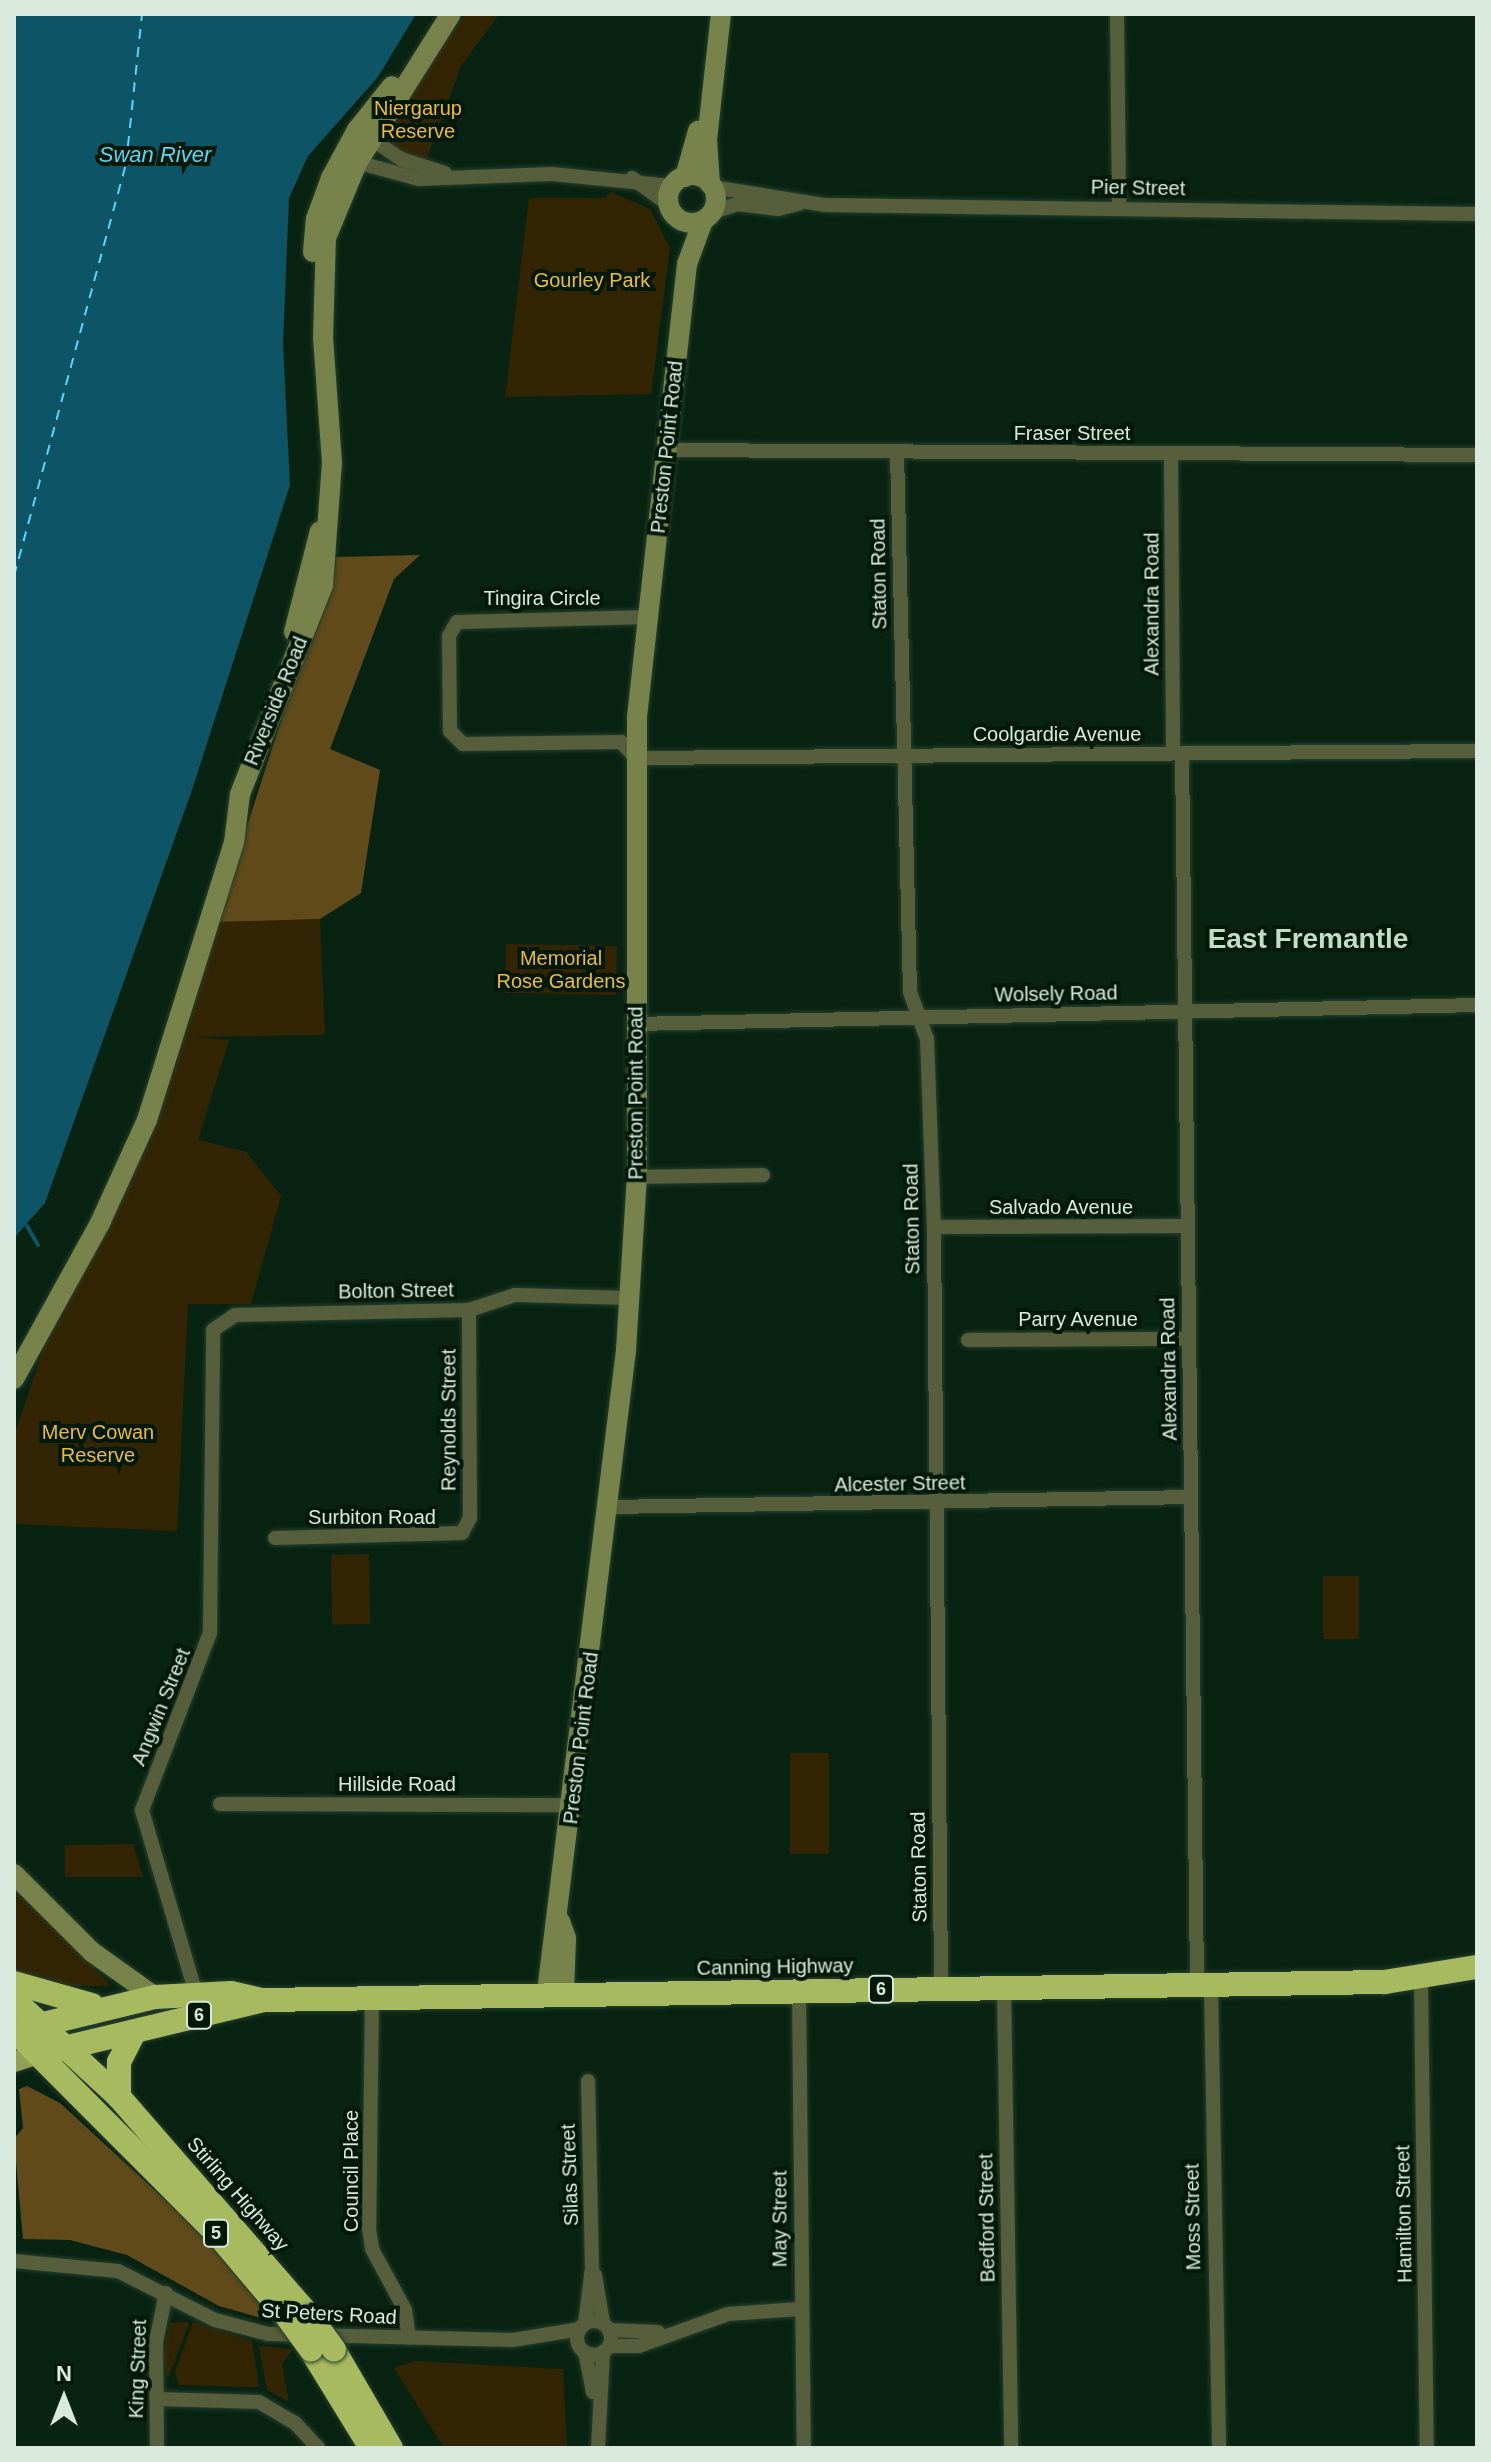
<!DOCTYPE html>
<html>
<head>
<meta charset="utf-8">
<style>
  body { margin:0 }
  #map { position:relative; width:1491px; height:2462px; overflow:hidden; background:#092312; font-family:Arial,sans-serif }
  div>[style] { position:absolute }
  .green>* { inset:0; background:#332504; transform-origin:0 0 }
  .forest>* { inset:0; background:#614b1b }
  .water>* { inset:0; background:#0d5467 }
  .stream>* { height:4px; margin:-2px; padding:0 2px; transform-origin:2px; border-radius:2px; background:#0d5467 }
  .ferry>* { height:2px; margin-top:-1px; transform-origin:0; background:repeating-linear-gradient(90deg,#59d5f8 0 10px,transparent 0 18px) }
  .roads { filter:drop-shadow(0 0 2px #263f2e) drop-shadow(0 0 2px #263f2e) }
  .street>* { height:14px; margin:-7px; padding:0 7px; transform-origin:7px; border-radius:7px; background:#565e3b }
  .street>.ring { margin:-7px; padding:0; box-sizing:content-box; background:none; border:14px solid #565e3b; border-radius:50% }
  .secondary>* { height:20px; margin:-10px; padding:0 10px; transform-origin:10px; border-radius:10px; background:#77834a }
  .secondary>.ring { margin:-10px; padding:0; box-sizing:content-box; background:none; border:20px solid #77834a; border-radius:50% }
  .primary>* { height:20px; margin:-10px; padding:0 10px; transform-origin:10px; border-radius:10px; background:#91a055 }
  .highway>* { height:24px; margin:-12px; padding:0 12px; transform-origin:12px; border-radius:12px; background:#a8ba5f }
  .bridges { filter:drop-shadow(0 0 2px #263f2e) drop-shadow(0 0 2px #263f2e) }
  .highway-bridge>* { height:24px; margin:-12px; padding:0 12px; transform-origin:12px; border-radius:12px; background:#a8ba5f }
  span { translate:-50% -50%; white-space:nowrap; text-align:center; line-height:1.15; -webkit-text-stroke:8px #021909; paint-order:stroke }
  .shield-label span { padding:2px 6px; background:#021909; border:2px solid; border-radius:6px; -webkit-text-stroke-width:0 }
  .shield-label { font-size:18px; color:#d9e9dd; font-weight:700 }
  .park-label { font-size:20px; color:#efba3b }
  .street-label { font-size:20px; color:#d9e9dd }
  .water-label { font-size:22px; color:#59d5f8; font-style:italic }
  .district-label { font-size:28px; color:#bfdec6; font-weight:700 }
  .frame { position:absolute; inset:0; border:16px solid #d9e9dd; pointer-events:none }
  .north { position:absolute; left:24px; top:2358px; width:80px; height:80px; -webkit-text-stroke:6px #021909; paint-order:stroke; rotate:0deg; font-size:22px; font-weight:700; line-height:32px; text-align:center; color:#d9e9dd }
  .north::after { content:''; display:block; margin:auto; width:28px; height:36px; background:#d9e9dd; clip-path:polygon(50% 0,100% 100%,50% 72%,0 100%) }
</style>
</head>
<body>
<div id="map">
  <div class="green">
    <div style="clip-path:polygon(466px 14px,499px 14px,461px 66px,425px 163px,390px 148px,398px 107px)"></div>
    <div style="clip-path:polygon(611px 192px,650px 209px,670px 248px,651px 394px,505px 397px,529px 198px,605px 198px)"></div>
    <div style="clip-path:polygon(320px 919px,325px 1035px,193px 1037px,229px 1040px,198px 1140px,246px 1152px,281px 1196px,251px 1304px,188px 1304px,177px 1531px,14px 1524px,14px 1436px,62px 1294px,145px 1124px,216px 922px)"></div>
    <div style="left:617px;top:946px;width:49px;height:111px;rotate:91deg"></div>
    <div style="left:369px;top:1554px;width:70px;height:38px;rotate:89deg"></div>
    <div style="left:1323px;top:1576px;width:36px;height:63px"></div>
    <div style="left:790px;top:1753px;width:39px;height:101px"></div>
    <div style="clip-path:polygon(133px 1844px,143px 1877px,65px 1877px,65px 1845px)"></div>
    <div style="clip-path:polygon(14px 1887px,71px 1943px,111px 1986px,58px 1986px,14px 1974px)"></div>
    <div style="clip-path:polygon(187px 2322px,189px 2324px,168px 2378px,163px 2358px,170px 2323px)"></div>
    <div style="clip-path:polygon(193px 2322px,252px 2341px,259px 2387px,179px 2385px,175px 2372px)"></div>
    <div style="clip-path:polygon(259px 2346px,293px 2349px,282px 2364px,289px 2402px,267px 2390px)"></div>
    <div style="clip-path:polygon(415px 2361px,563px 2369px,567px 2448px,444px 2448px,394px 2368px)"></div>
  </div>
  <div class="forest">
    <div style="clip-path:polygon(420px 555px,394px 579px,330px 749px,380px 770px,361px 893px,320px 919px,216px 922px,334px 557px)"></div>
    <div style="clip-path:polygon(27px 2086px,60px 2103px,198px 2230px,275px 2322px,219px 2306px,127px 2255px,70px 2240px,23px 2239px,14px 2139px,23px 2128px,19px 2089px)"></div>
  </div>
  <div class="water">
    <div style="clip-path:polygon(14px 14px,416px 14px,378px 77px,308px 156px,289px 198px,283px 343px,290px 485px,192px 790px,45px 1203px,14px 1238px)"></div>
  </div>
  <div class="stream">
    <div style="left:27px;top:1226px;width:22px;rotate:60deg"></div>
  </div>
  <div class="ferry">
    <div style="left:14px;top:576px;width:427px;rotate:-74.8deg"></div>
    <div style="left:126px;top:164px;width:151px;rotate:-83.9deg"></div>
  </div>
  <div class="roads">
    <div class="street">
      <div style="left:1117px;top:14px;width:194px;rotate:89.4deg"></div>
      <div style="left:364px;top:134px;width:45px;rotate:34deg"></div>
      <div style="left:401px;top:159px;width:46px;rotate:17.7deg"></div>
      <div style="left:349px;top:160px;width:73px;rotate:15.2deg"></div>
      <div style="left:419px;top:179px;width:133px;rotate:-2.2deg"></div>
      <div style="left:552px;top:174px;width:122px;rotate:5.7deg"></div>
      <div style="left:632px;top:178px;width:46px;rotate:36.1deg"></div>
      <div style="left:713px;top:187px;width:112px;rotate:9.2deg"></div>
      <div style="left:824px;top:205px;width:653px;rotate:0.79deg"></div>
      <div style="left:713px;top:212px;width:25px;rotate:-18deg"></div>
      <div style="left:737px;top:204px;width:41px;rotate:7deg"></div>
      <div style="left:778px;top:209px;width:21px;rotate:-14deg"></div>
      <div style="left:667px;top:450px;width:810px;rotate:0.35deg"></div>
      <div style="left:897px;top:452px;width:540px;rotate:88.62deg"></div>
      <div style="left:910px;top:992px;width:50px;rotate:70.1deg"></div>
      <div style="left:927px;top:1039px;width:188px;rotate:87.9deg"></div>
      <div style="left:934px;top:1227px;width:762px;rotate:89.47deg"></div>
      <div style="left:1171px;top:454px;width:299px;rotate:89.6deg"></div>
      <div style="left:648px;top:617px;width:191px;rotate:178.5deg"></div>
      <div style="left:457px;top:622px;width:16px;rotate:120deg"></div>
      <div style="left:449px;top:636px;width:95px;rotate:89.4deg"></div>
      <div style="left:450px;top:731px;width:18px;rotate:45deg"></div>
      <div style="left:463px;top:744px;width:158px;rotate:-0.7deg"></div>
      <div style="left:621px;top:742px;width:22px;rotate:47deg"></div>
      <div style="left:636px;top:758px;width:841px;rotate:-0.48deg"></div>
      <div style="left:1182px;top:753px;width:1231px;rotate:89.3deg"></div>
      <div style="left:635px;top:1024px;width:842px;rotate:-1.29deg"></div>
      <div style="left:637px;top:1177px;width:126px;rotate:-0.9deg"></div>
      <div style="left:934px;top:1227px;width:254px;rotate:-0.2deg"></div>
      <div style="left:968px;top:1340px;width:221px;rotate:-0.3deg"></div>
      <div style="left:609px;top:1507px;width:582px;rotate:-0.98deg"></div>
      <div style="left:275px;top:1538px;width:187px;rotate:-1.5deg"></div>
      <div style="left:462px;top:1533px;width:17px;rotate:-62deg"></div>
      <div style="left:470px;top:1518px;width:208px;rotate:-90.3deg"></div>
      <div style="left:220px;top:1804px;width:353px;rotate:0.2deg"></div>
      <div style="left:1421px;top:1980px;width:468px;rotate:89.3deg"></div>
      <div style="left:1211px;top:1984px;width:464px;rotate:89deg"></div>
      <div style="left:1004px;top:1988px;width:460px;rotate:89.1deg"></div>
      <div style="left:799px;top:1990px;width:458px;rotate:89.4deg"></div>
      <div style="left:196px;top:1994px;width:192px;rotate:-106.4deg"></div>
      <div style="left:142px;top:1810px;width:190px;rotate:-69deg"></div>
      <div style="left:210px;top:1633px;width:303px;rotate:-89.4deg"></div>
      <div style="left:213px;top:1330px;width:27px;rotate:-34deg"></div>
      <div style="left:235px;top:1315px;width:234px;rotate:-1.2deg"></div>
      <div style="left:469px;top:1310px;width:48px;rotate:-18.1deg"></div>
      <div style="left:515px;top:1295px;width:116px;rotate:1.5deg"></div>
      <div style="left:372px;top:1996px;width:233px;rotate:90.7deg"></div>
      <div style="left:369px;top:2229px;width:20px;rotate:81deg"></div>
      <div style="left:372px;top:2249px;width:69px;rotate:61.6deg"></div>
      <div style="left:405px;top:2310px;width:28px;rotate:82deg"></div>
      <div style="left:14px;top:2261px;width:104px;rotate:5.5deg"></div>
      <div style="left:118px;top:2271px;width:109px;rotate:26.8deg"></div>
      <div style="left:215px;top:2320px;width:55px;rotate:14.8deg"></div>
      <div style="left:268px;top:2334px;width:245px;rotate:1.4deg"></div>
      <div style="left:513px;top:2340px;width:68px;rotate:-9.3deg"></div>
      <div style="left:595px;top:2275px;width:49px;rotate:80.5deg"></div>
      <div class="ring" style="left:577px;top:2321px;width:20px;height:20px"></div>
      <div style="left:585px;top:2324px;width:56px;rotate:-82.9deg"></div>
      <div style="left:592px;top:2268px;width:187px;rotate:-91.2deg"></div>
      <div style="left:609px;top:2330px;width:49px;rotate:2.3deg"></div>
      <div style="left:609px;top:2346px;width:30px"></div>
      <div style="left:639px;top:2346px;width:95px;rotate:-19.8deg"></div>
      <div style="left:728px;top:2314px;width:72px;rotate:-4deg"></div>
      <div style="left:585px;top:2352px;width:41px;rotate:78.7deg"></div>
      <div style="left:157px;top:2399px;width:102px;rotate:1.7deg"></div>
      <div style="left:259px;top:2402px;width:42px;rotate:30.3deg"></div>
      <div style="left:295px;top:2423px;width:34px;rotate:47deg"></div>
      <div style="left:157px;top:2448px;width:106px;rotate:-90.5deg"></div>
      <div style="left:156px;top:2342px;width:50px;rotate:-78.5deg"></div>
      <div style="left:598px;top:2448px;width:96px;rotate:-87deg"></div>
    </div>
    <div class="secondary">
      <div class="ring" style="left:668px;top:175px;width:28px;height:28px"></div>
      <div style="left:685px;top:177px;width:48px;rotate:-74.2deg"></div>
      <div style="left:710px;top:184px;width:44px;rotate:-93.9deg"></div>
      <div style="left:707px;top:140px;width:127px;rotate:-83.7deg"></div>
      <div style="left:313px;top:252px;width:33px;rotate:-85deg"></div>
      <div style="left:316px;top:219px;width:44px;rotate:-69.9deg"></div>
      <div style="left:331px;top:178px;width:55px;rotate:-61.6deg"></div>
      <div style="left:357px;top:130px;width:56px;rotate:-51.5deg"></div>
      <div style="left:294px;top:632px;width:104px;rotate:-75.6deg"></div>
      <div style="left:14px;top:1379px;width:178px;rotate:-61.1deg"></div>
      <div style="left:100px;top:1223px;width:113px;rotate:-65.5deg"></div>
      <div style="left:147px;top:1120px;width:290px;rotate:-72.6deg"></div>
      <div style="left:234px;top:843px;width:49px;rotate:-83deg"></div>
      <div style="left:240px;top:794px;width:225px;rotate:-68.3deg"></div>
      <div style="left:323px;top:585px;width:122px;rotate:-85.8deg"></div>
      <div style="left:332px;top:463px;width:125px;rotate:-94.1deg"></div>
      <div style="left:323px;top:338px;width:100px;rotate:-88.3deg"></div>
      <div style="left:326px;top:238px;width:81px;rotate:-67.5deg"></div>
      <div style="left:357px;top:163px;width:176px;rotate:-57.8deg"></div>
      <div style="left:14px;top:1874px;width:110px;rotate:45deg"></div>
      <div style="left:92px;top:1952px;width:77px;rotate:35.5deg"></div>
      <div style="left:560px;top:1921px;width:18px;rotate:71deg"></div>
      <div style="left:566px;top:1938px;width:54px;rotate:92.1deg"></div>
      <div style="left:547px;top:1992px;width:647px;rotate:-82.98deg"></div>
      <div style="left:626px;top:1350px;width:173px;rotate:-86.4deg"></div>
      <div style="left:637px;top:1177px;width:460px;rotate:-90deg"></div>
      <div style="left:637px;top:717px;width:456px;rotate:-83.7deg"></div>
      <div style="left:687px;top:264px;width:46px;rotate:-69.6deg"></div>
    </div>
    <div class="primary">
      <div style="left:14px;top:2062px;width:26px;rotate:-18deg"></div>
    </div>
    <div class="highway">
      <div style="left:14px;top:1983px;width:81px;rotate:15.8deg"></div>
      <div style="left:14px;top:2000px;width:143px;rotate:42.7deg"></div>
      <div style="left:119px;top:2097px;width:293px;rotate:49deg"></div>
      <div style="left:31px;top:2027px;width:128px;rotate:-13.6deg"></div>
      <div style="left:155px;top:1997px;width:76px;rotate:-3deg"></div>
      <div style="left:231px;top:1993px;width:28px;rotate:13deg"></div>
      <div style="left:14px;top:2030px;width:291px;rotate:45.1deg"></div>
      <div style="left:219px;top:2236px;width:107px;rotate:49.9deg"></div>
      <div style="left:39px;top:2054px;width:231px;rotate:-13.5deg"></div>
      <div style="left:264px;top:2000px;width:1121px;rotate:-0.92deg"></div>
      <div style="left:1385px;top:1982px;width:93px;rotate:-9.3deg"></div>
      <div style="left:119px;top:2097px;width:35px;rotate:-90deg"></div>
      <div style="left:119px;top:2062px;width:34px;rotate:-63deg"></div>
      <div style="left:311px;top:2350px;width:115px;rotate:58.5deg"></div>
      <div style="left:334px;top:2350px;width:113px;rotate:59.8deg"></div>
    </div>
  </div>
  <div class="bridges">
    <div class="highway-bridge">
      <div style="left:288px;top:2318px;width:39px;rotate:54deg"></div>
      <div style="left:311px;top:2318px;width:39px;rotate:54deg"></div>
    </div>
  </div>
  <div class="shield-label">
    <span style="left:881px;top:1989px">6</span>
    <span style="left:199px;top:2015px">6</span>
    <span style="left:216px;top:2233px">5</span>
  </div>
  <div class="park-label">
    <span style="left:418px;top:120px">Niergarup<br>Reserve</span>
    <span style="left:592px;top:280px">Gourley Park</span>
    <span style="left:561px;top:970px">Memorial<br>Rose Gardens</span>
    <span style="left:98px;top:1444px">Merv Cowan<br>Reserve</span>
  </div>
  <div class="street-label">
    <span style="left:1138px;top:188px;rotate:1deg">Pier Street</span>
    <span style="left:1072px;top:433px">Fraser Street</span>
    <span style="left:667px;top:447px;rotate:-84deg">Preston Point Road</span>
    <span style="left:879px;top:574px;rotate:-91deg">Staton Road</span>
    <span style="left:542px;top:598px">Tingira Circle</span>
    <span style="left:1152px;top:604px;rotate:-90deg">Alexandra Road</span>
    <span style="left:276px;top:701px;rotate:-68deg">Riverside Road</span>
    <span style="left:1057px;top:734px">Coolgardie Avenue</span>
    <span style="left:1056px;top:994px;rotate:-1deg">Wolsely Road</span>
    <span style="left:636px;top:1093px;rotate:-90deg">Preston Point Road</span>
    <span style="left:1061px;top:1207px">Salvado Avenue</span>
    <span style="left:912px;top:1219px;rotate:-91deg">Staton Road</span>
    <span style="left:396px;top:1291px;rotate:-1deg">Bolton Street</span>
    <span style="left:1078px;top:1319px">Parry Avenue</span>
    <span style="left:1169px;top:1369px;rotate:-91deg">Alexandra Road</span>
    <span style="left:449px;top:1420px;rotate:-90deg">Reynolds Street</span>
    <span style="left:900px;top:1484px;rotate:-1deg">Alcester Street</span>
    <span style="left:372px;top:1517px">Surbiton Road</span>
    <span style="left:161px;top:1707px;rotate:-68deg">Angwin Street</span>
    <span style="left:581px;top:1738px;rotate:-83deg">Preston Point Road</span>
    <span style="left:397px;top:1784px">Hillside Road</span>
    <span style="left:919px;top:1867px;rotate:-91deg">Staton Road</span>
    <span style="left:775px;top:1967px;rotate:-1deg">Canning Highway</span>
    <span style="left:351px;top:2171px;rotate:-90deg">Council Place</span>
    <span style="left:570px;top:2175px;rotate:-92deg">Silas Street</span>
    <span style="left:238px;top:2194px;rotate:49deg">Stirling Highway</span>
    <span style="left:1404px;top:2214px;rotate:-91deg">Hamilton Street</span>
    <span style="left:1193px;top:2217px;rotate:-91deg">Moss Street</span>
    <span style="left:987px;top:2218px;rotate:-91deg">Bedford Street</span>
    <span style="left:780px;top:2219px;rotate:-90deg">May Street</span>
    <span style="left:329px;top:2314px;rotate:3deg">St Peters Road</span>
    <span style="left:138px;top:2369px;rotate:-88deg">King Street</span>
  </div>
  <div class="water-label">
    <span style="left:155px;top:155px">Swan River</span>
  </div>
  <div class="district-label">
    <span style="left:1308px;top:939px">East Fremantle</span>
  </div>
  <div class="frame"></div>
  <div class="north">N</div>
</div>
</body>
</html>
